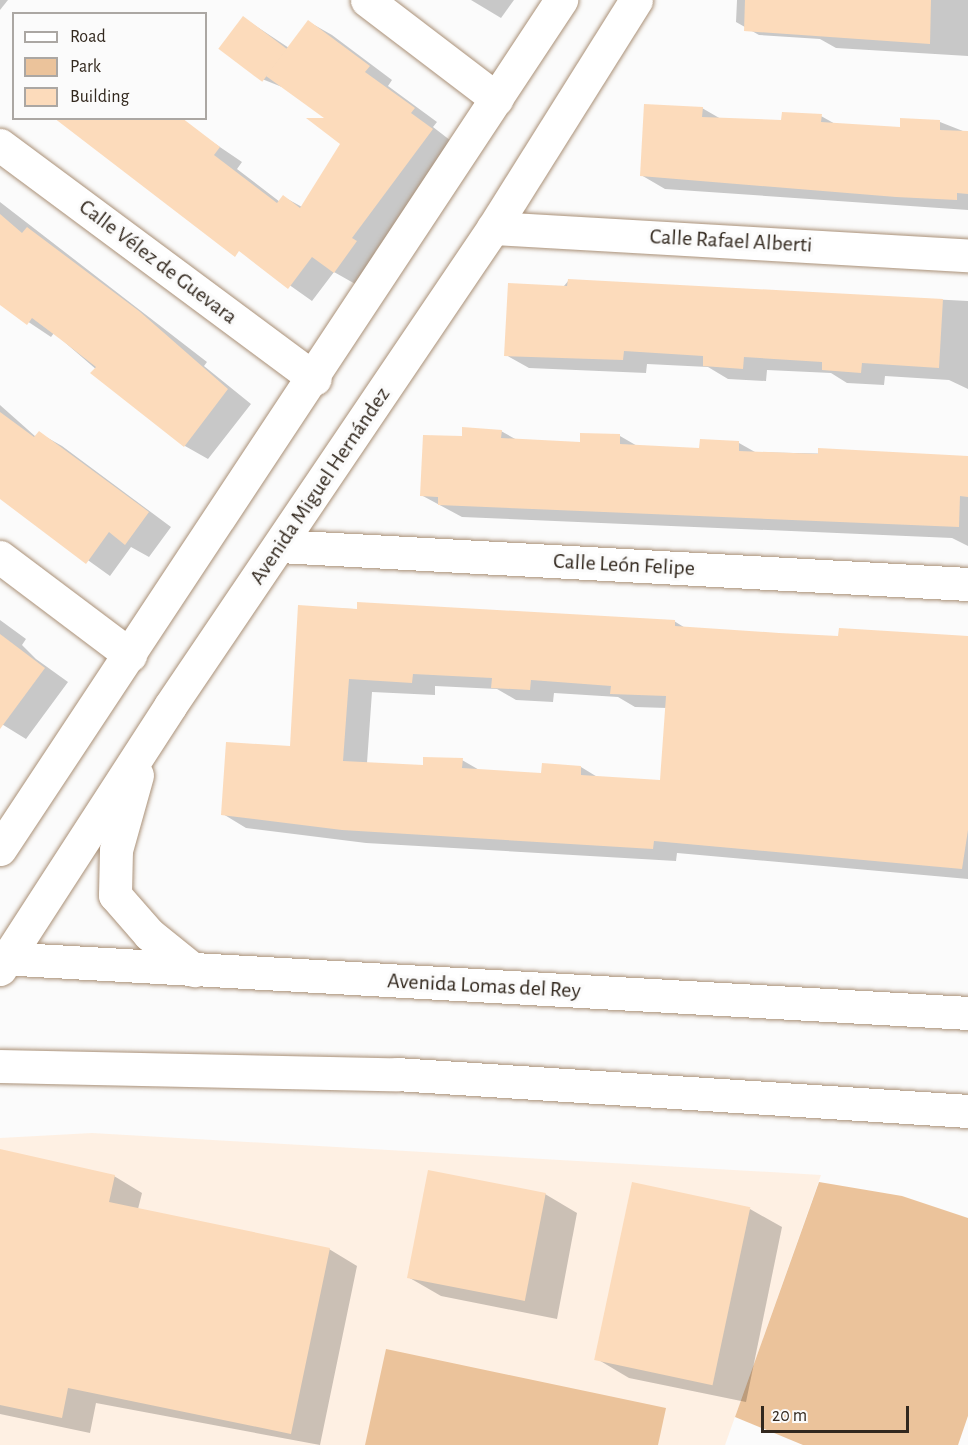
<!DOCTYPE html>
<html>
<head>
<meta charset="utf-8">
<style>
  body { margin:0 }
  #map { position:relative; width:968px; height:1445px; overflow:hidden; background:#fbfbfb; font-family:"Alegreya Sans",sans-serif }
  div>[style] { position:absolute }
  .built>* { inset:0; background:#fef0e3 }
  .green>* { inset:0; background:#ebc39b }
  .shadow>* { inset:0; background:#0003 }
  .building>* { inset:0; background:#fcdbbb; transform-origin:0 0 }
  .roads { filter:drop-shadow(0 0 2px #aa9178) drop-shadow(0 0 2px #aa9178) }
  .minor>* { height:33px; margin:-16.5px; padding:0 16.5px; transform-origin:16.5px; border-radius:16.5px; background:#fff }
  .major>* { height:33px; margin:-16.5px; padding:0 16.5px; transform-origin:16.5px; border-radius:16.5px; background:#fff }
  span { translate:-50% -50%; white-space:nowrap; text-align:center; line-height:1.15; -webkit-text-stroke:6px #fbfbfb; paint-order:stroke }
  .street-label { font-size:22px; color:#32281e }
  .legend { position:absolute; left:12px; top:12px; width:195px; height:108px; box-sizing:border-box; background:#fbfbfb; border:2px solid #aba7a3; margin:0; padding:8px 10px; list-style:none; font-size:18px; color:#32281e }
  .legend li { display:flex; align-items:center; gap:12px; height:30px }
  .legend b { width:30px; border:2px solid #aba7a3 }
  .scale { position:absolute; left:761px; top:1406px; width:148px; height:27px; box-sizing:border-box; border:3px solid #32281e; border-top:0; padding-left:8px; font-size:18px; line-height:21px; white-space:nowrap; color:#32281e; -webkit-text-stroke:4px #fbfbfb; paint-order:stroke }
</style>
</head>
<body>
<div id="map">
  <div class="built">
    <div style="clip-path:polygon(92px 1133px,821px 1175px,725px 1445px,0 1445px,0 1138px)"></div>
  </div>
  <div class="green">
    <div style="clip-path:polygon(819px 1182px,902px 1196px,968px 1218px,968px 1416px,958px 1445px,803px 1445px,735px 1417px)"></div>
    <div style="clip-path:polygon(386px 1349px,666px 1408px,658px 1445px,365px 1445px)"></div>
  </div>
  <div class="shadow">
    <div style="clip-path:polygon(0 0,8px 0,0 10px)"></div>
    <div style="clip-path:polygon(471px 0,514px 0,501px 18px)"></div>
    <div style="clip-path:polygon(737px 0,968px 0,968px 56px,836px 48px,820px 39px,759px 35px,736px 22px)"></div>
    <div style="clip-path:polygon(244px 18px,289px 48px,309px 22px,332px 35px,392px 80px,388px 86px,437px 122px,433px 127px,455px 144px,375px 252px,379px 256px,357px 285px,334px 272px,312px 301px,81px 138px,189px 126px,242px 162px,237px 169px,280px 202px,284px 197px,302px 207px,342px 143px,331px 122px,287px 89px,262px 79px)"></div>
    <div style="clip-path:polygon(702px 108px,721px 119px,783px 122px,821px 116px,837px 125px,901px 128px,940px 122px,968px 133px,968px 210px,665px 189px,641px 175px)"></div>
    <div style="clip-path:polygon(0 202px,207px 362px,204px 366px,251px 404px,208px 459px,185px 446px,54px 333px,51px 337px,0 303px)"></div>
    <div style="clip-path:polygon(569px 280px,968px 301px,968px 389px,949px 380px,885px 376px,884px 385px,847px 383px,831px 373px,767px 370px,766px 381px,728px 379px,708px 367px,647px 364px,646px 373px,529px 368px,506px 355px)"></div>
    <div style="clip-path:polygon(0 405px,36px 437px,39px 433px,62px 446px,171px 527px,149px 557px,131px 547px,110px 576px,0 497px)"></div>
    <div style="clip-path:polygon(501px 431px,517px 440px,581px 443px,582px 434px,620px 436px,639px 447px,701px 449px,739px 443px,755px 452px,968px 457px,968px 546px,952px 538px,462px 517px,421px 495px,463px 438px)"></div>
    <div style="clip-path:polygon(evenodd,300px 607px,674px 621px,687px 629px,839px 638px,968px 637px,968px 879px,677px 853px,676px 861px,366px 843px,246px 828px,223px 814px,291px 748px,300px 607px,435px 686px,497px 689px,516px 700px,553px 702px,554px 693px,618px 697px,635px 707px,667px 708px,661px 782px,599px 778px,581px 767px,543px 775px,481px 771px,462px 760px,424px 767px,367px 763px,372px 692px,435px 695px,435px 686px)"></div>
    <div style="clip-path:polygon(0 620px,26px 639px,22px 645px,36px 659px,68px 682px,26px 739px,0 723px)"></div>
    <div style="clip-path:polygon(0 1164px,114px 1176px,142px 1193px,138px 1209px,329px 1249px,357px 1266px,320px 1445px,96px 1403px,90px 1433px,0 1414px)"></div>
    <div style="clip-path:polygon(545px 1194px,577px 1213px,557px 1319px,441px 1296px,408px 1277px)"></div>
    <div style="clip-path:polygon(750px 1209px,782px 1227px,746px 1402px,629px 1378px,597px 1359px)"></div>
  </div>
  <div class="building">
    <div style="clip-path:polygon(745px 0,931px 0,930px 44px,744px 31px)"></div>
    <div style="left:243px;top:16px;width:55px;height:41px;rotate:37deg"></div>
    <div style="clip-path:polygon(308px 20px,370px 66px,365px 72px,415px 108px,411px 113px,433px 129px,352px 238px,357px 241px,334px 273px,312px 257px,288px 289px,239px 251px,235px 257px,54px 118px,182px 118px,220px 147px,214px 155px,277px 203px,283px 195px,300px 208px,340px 144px,306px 118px,324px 118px,266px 76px)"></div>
    <div style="clip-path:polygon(644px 104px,703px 107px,702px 117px,781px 120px,782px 112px,822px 114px,821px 122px,900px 127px,900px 118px,940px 120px,940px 130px,968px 131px,968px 194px,957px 193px,957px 200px,896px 197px,640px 176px)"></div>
    <div style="clip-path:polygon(0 214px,22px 233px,27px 227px,139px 311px,228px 389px,184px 447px,90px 373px,96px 367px,64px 342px,32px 318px,27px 325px,0 305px)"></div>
    <div style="clip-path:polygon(568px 279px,943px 299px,939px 368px,862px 363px,861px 373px,822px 370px,822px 362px,744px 357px,743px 369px,703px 366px,703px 356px,624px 351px,623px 360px,504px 356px,508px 283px,567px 286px)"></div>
    <div style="clip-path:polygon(0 412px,34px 437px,39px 431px,149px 512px,125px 545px,109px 532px,86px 564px,0 499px)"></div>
    <div style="clip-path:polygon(462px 427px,502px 430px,501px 438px,580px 442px,580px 433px,620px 434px,620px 444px,699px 448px,700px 439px,739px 441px,739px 451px,818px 454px,818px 448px,968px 456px,968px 497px,960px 496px,959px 527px,438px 505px,438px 497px,420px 496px,423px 435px,462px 436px)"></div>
    <div style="clip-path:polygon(evenodd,357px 602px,675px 620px,675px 626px,779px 633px,838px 636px,839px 628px,968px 636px,968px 830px,962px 869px,654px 841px,653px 849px,342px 830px,221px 815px,226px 742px,290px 746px,298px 605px,357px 609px,357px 602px,413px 674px,492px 678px,491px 688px,530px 690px,531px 680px,611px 686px,610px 694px,666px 696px,660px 780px,581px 775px,581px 766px,542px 763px,541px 773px,462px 768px,463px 758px,423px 757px,423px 765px,343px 761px,349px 679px,412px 683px,413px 674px)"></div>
    <div style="clip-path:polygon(0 634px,45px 668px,0 729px)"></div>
    <div style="clip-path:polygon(0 1149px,115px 1175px,109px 1202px,330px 1248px,291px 1434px,68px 1388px,62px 1418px,0 1405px)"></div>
    <div style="left:428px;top:1170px;width:120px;height:110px;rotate:11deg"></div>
    <div style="left:632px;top:1182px;width:121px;height:182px;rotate:12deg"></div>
  </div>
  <div class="roads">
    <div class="minor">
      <div style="left:367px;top:0;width:163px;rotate:37.3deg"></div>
      <div style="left:0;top:145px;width:392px;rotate:36.6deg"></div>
      <div style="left:493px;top:228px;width:476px;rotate:3.3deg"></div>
      <div style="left:280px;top:546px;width:689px;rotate:3.16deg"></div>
      <div style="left:0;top:557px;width:163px;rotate:37deg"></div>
      <div style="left:137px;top:775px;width:78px;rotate:105.6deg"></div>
      <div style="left:116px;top:850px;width:45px;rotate:91.3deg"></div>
      <div style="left:115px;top:895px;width:52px;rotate:48.9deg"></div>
      <div style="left:149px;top:934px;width:58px;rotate:38.7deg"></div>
      <div style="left:0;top:849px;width:1018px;rotate:-56.54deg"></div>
      <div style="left:0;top:969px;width:313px;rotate:-57.1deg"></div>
      <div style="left:170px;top:706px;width:577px;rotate:-55.95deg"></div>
      <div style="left:493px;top:228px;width:269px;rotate:-57.9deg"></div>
    </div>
    <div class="major">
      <div style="left:0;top:958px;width:970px;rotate:3.25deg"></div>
      <div style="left:0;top:1066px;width:396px;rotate:1.2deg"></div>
      <div style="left:396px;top:1074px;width:573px;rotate:3.7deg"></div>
    </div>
  </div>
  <div class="street-label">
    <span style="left:731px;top:241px;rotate:3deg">Calle Rafael Alberti</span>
    <span style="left:158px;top:262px;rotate:37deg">Calle Vélez de Guevara</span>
    <span style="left:320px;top:486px;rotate:-56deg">Avenida Miguel Hernández</span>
    <span style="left:624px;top:565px;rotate:3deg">Calle León Felipe</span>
    <span style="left:484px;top:986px;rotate:3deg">Avenida Lomas del Rey</span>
  </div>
  <ul class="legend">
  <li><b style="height:8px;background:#fff"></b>Road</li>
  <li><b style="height:16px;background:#ebc39b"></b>Park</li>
  <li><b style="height:16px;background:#fcdbbb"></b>Building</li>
  </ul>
  <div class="scale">20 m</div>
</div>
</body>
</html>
